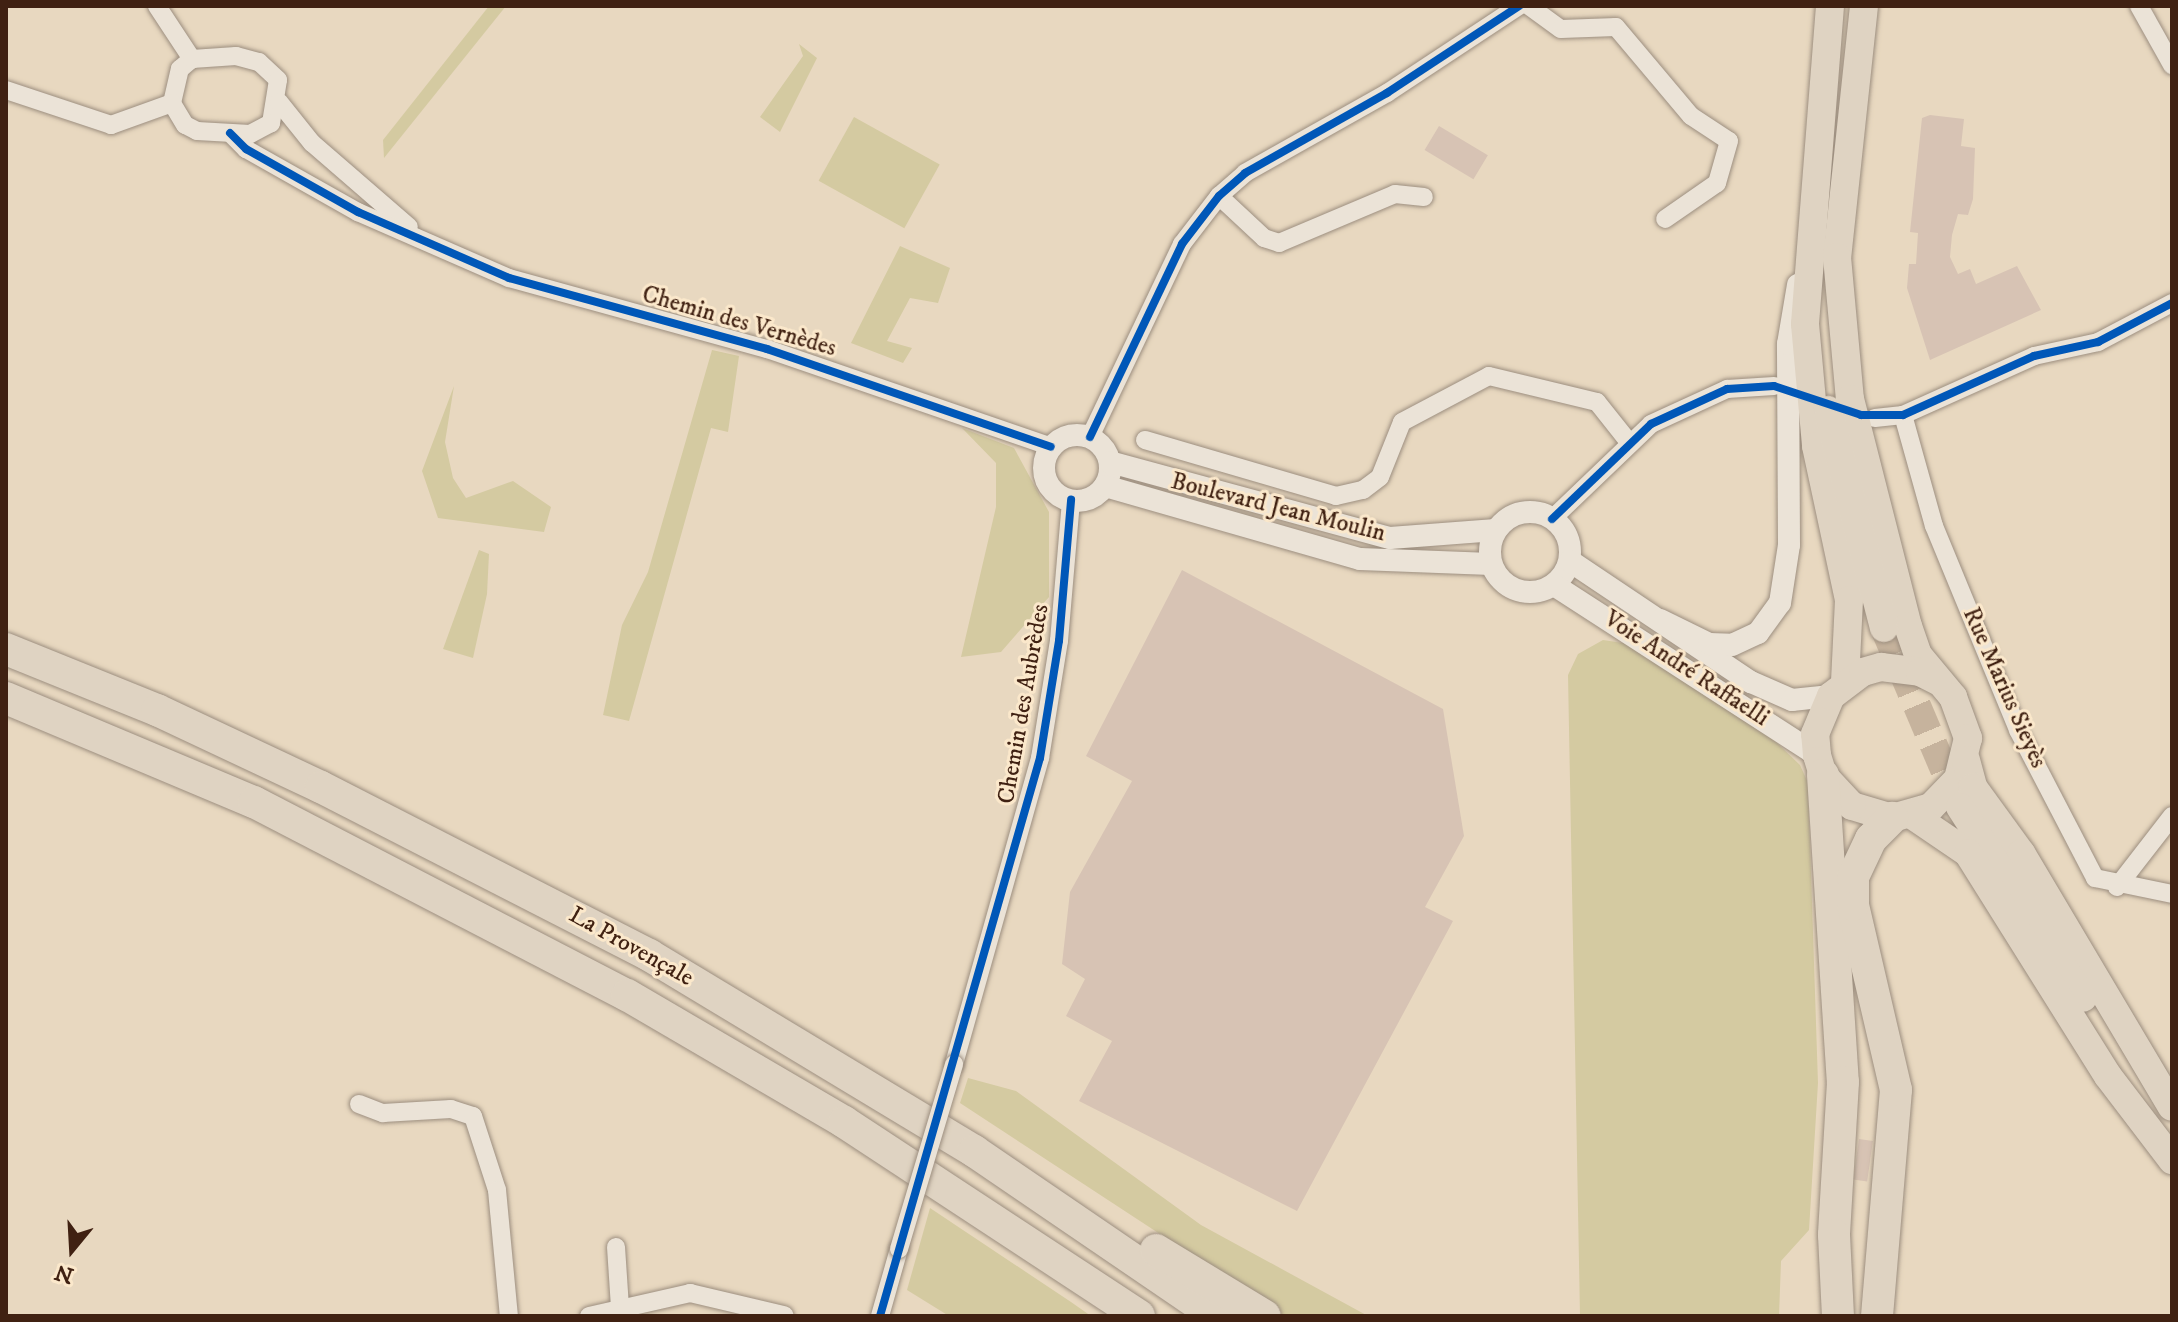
<!DOCTYPE html>
<html>
<head>
<meta charset="utf-8">
<style>
  body { margin:0 }
  #map { position:relative; width:2178px; height:1322px; overflow:hidden; background:#e8d8c0; font-family:"IM FELL DW Pica",serif }
  div>[style] { position:absolute }
  .green>* { inset:0; background:#d4caa1; transform-origin:0 0 }
  .building>* { inset:0; background:#d7c3b4; transform-origin:0 0 }
  .primary-tunnel>* { height:28px; margin-top:-14px; transform-origin:0; background:repeating-linear-gradient(90deg,#c6b39d 0 28px,transparent 0 42px) }
  .roads { filter:drop-shadow(0 0 2px #9c8e7f) drop-shadow(0 0 2px #9c8e7f) }
  .minor>* { height:18px; margin:-9px; padding:0 9px; transform-origin:9px; border-radius:9px; background:#ebe3d7 }
  .tertiary>* { height:22px; margin:-11px; padding:0 11px; transform-origin:11px; border-radius:11px; background:#ebe3d7 }
  .tertiary>.ring { margin:-11px; padding:0; box-sizing:content-box; background:none; border:22px solid #ebe3d7; border-radius:50% }
  .primary>* { height:28px; margin:-14px; padding:0 14px; transform-origin:14px; border-radius:14px; background:#dfd3c2 }
  .motorway>* { height:32px; margin:-16px; padding:0 16px; transform-origin:16px; border-radius:16px; background:#dfd3c2 }
  .bridges { filter:drop-shadow(0 0 2px #9c8e7f) drop-shadow(0 0 2px #9c8e7f) }
  .minor-bridge>* { height:18px; margin:-9px; padding:0 9px; transform-origin:9px; border-radius:9px; background:#ebe3d7 }
  .cycleway>* { height:8px; margin:-4px; padding:0 4px; transform-origin:4px; border-radius:4px; background:#0057b8 }
  span { translate:-50% -50%; white-space:nowrap; text-align:center; line-height:1.15; -webkit-text-stroke:6px #fbe8cb; paint-order:stroke }
  .street-label { font-size:24px; color:#402112 }
  .frame { position:absolute; inset:0; border:8px solid #402112; pointer-events:none }
  .north { position:absolute; left:32px; top:1210px; width:80px; height:80px; -webkit-text-stroke:6px #fbe8cb; paint-order:stroke; rotate:198deg; font-size:22px; font-weight:700; line-height:32px; text-align:center; color:#402112 }
  .north::after { content:''; display:block; margin:auto; width:28px; height:36px; background:#402112; clip-path:polygon(50% 0,100% 100%,50% 72%,0 100%) }
</style>
</head>
<body>
<div id="map">
  <div class="green">
    <div style="clip-path:polygon(489px 6px,506px 6px,384px 158px,383px 140px)"></div>
    <div style="clip-path:polygon(799px 44px,817px 58px,780px 132px,760px 117px,803px 56px)"></div>
    <div style="left:854px;top:117px;width:98px;height:73px;rotate:29deg"></div>
    <div style="clip-path:polygon(900px 246px,950px 268px,938px 303px,910px 298px,887px 341px,912px 348px,903px 363px,851px 343px)"></div>
    <div style="clip-path:polygon(712px 350px,739px 356px,728px 432px,711px 428px,629px 721px,603px 715px,622px 625px,648px 572px)"></div>
    <div style="clip-path:polygon(454px 386px,445px 442px,453px 478px,466px 498px,513px 481px,551px 507px,544px 532px,438px 518px,422px 471px)"></div>
    <div style="clip-path:polygon(962px 428px,1014px 448px,1049px 512px,1049px 597px,1001px 652px,961px 657px,996px 507px,996px 463px)"></div>
    <div style="clip-path:polygon(479px 550px,489px 554px,487px 594px,473px 658px,443px 649px)"></div>
    <div style="clip-path:polygon(1603px 640px,1629px 644px,1776px 742px,1800px 765px,1808px 783px,1818px 1083px,1809px 1230px,1781px 1261px,1779px 1316px,1580px 1316px,1568px 675px,1578px 654px)"></div>
    <div style="clip-path:polygon(968px 1078px,1016px 1091px,1201px 1225px,1368px 1316px,1285px 1316px,960px 1103px)"></div>
    <div style="clip-path:polygon(930px 1208px,1071px 1302px,1091px 1316px,949px 1316px,907px 1290px)"></div>
  </div>
  <div class="building">
    <div style="clip-path:polygon(1930px 115px,1964px 119px,1961px 146px,1975px 148px,1973px 199px,1968px 215px,1958px 214px,1952px 235px,1950px 257px,1958px 274px,1970px 269px,1976px 284px,2017px 266px,2041px 310px,1930px 360px,1907px 288px,1909px 264px,1916px 264px,1918px 233px,1910px 232px,1922px 118px)"></div>
    <div style="left:1439px;top:126px;width:57px;height:28px;rotate:31deg"></div>
    <div style="clip-path:polygon(1182px 570px,1443px 709px,1464px 836px,1425px 907px,1453px 921px,1297px 1211px,1079px 1101px,1112px 1041px,1066px 1016px,1085px 979px,1062px 964px,1070px 892px,1132px 781px,1086px 756px)"></div>
    <div style="left:1859px;top:1139px;width:14px;height:41px;rotate:8deg"></div>
  </div>
  <div class="primary-tunnel">
    <div style="left:1884px;top:628px;width:194px;rotate:67deg"></div>
  </div>
  <div class="roads">
    <div class="minor">
      <div style="left:157px;top:6px;width:64px;rotate:56.6deg"></div>
      <div style="left:1529px;top:6px;width:39px;rotate:36deg"></div>
      <div style="left:1561px;top:29px;width:55px;rotate:-2.1deg"></div>
      <div style="left:1616px;top:27px;width:116px;rotate:49.9deg"></div>
      <div style="left:1691px;top:116px;width:45px;rotate:33.3deg"></div>
      <div style="left:1729px;top:141px;width:44px;rotate:105.9deg"></div>
      <div style="left:1717px;top:183px;width:63px;rotate:145.3deg"></div>
      <div style="left:2139px;top:6px;width:68px;rotate:60.8deg"></div>
      <div style="left:236px;top:56px;width:24px;rotate:15deg"></div>
      <div style="left:259px;top:62px;width:26px;rotate:43deg"></div>
      <div style="left:278px;top:80px;width:44px;rotate:99.2deg"></div>
      <div style="left:271px;top:123px;width:24px;rotate:152deg"></div>
      <div style="left:250px;top:134px;width:53px;rotate:-176.8deg"></div>
      <div style="left:197px;top:131px;width:13px;rotate:-153deg"></div>
      <div style="left:185px;top:125px;width:26px;rotate:-121deg"></div>
      <div style="left:172px;top:103px;width:35px;rotate:-77deg"></div>
      <div style="left:180px;top:69px;width:16px;rotate:-40deg"></div>
      <div style="left:192px;top:59px;width:44px;rotate:-3.9deg"></div>
      <div style="left:6px;top:90px;width:111px;rotate:18.4deg"></div>
      <div style="left:111px;top:125px;width:65px;rotate:-19.8deg"></div>
      <div style="left:279px;top:102px;width:53px;rotate:51.2deg"></div>
      <div style="left:312px;top:143px;width:128px;rotate:40.9deg"></div>
      <div style="left:230px;top:133px;width:23px;rotate:45deg"></div>
      <div style="left:246px;top:149px;width:129px;rotate:29.4deg"></div>
      <div style="left:358px;top:212px;width:165px;rotate:23.6deg"></div>
      <div style="left:509px;top:278px;width:268px;rotate:15.4deg"></div>
      <div style="left:767px;top:349px;width:300px;rotate:19deg"></div>
      <div style="left:1219px;top:196px;width:62px;rotate:43deg"></div>
      <div style="left:1264px;top:238px;width:16px;rotate:18deg"></div>
      <div style="left:1279px;top:243px;width:126px;rotate:-22.9deg"></div>
      <div style="left:1395px;top:194px;width:29px;rotate:6deg"></div>
      <div style="left:1903px;top:415px;width:115px;rotate:74.4deg"></div>
      <div style="left:1934px;top:526px;width:221px;rotate:67.6deg"></div>
      <div style="left:2018px;top:730px;width:167px;rotate:62.5deg"></div>
      <div style="left:2095px;top:878px;width:79px;rotate:11.7deg"></div>
      <div style="left:1875px;top:418px;width:28px;rotate:-6deg"></div>
      <div style="left:1903px;top:415px;width:144px;rotate:-24.2deg"></div>
      <div style="left:2034px;top:356px;width:66px;rotate:-12.3deg"></div>
      <div style="left:2098px;top:342px;width:84px;rotate:-27.8deg"></div>
      <div style="left:1090px;top:437px;width:214px;rotate:-64.5deg"></div>
      <div style="left:1182px;top:244px;width:61px;rotate:-52.4deg"></div>
      <div style="left:1219px;top:196px;width:35px;rotate:-41deg"></div>
      <div style="left:1245px;top:173px;width:163px;rotate:-29.4deg"></div>
      <div style="left:1387px;top:93px;width:158px;rotate:-33.4deg"></div>
      <div style="left:1145px;top:440px;width:199px;rotate:16.3deg"></div>
      <div style="left:1336px;top:496px;width:28px;rotate:-13deg"></div>
      <div style="left:1363px;top:490px;width:21px;rotate:-37deg"></div>
      <div style="left:1380px;top:477px;width:59px;rotate:-68.2deg"></div>
      <div style="left:1402px;top:422px;width:98px;rotate:-27.9deg"></div>
      <div style="left:1489px;top:376px;width:111px;rotate:13.5deg"></div>
      <div style="left:1597px;top:402px;width:50px;rotate:51.5deg"></div>
      <div style="left:1552px;top:519px;width:137px;rotate:-43.8deg"></div>
      <div style="left:1651px;top:424px;width:84px;rotate:-24.7deg"></div>
      <div style="left:1727px;top:389px;width:47px;rotate:-3.7deg"></div>
      <div style="left:2117px;top:887px;width:90px;rotate:-52.2deg"></div>
      <div style="left:954px;top:1064px;width:318px;rotate:-74.3deg"></div>
      <div style="left:1040px;top:758px;width:119px;rotate:-80.8deg"></div>
      <div style="left:1059px;top:641px;width:142px;rotate:-85.1deg"></div>
      <div style="left:359px;top:1104px;width:26px;rotate:21deg"></div>
      <div style="left:383px;top:1113px;width:68px;rotate:-3.4deg"></div>
      <div style="left:451px;top:1109px;width:23px;rotate:18deg"></div>
      <div style="left:473px;top:1116px;width:78px;rotate:72deg"></div>
      <div style="left:497px;top:1190px;width:127px;rotate:84.6deg"></div>
      <div style="left:616px;top:1247px;width:61px;rotate:86.2deg"></div>
      <div style="left:589px;top:1316px;width:104px;rotate:-12.8deg"></div>
      <div style="left:690px;top:1293px;width:97px;rotate:13.2deg"></div>
      <div style="left:880px;top:1316px;width:70px;rotate:-74.2deg"></div>
    </div>
    <div class="tertiary">
      <div class="ring" style="left:1044px;top:435px;width:44px;height:44px"></div>
      <div style="left:1110px;top:462px;width:290px;rotate:15.2deg"></div>
      <div style="left:1390px;top:538px;width:106px;rotate:-4.3deg"></div>
      <div style="left:1105px;top:486px;width:265px;rotate:16deg"></div>
      <div style="left:1360px;top:559px;width:131px;rotate:2.2deg"></div>
      <div class="ring" style="left:1490px;top:512px;width:58px;height:58px"></div>
      <div style="left:1570px;top:561px;width:218px;rotate:33.8deg"></div>
      <div style="left:1751px;top:682px;width:45px;rotate:23.7deg"></div>
      <div style="left:1792px;top:700px;width:39px;rotate:-6deg"></div>
      <div style="left:1554px;top:585px;width:313px;rotate:32.9deg"></div>
      <div style="left:1660px;top:620px;width:55px;rotate:26.1deg"></div>
      <div style="left:1709px;top:644px;width:23px;rotate:2deg"></div>
      <div style="left:1732px;top:645px;width:29px;rotate:-25deg"></div>
      <div style="left:1758px;top:633px;width:37px;rotate:-54deg"></div>
      <div style="left:1780px;top:603px;width:59px;rotate:-81.2deg"></div>
      <div style="left:1789px;top:545px;width:201px;rotate:-90.3deg"></div>
      <div style="left:1788px;top:344px;width:60px;rotate:-80.4deg"></div>
    </div>
    <div class="primary">
      <div style="left:1830px;top:6px;width:319px;rotate:94.5deg"></div>
      <div style="left:1805px;top:324px;width:122px;rotate:84.8deg"></div>
      <div style="left:1816px;top:446px;width:157px;rotate:77.9deg"></div>
      <div style="left:1849px;top:600px;width:82px;rotate:92.8deg"></div>
      <div style="left:1864px;top:6px;width:252px;rotate:96.1deg"></div>
      <div style="left:1837px;top:257px;width:143px;rotate:84.8deg"></div>
      <div style="left:1850px;top:399px;width:234px;rotate:75.7deg"></div>
      <div style="left:1908px;top:626px;width:31px;rotate:71deg"></div>
      <div style="left:1918px;top:655px;width:55px;rotate:50.2deg"></div>
      <div style="left:1953px;top:697px;width:44px;rotate:69.9deg"></div>
      <div style="left:1968px;top:738px;width:42px;rotate:103.7deg"></div>
      <div style="left:1958px;top:779px;width:39px;rotate:134deg"></div>
      <div style="left:1931px;top:807px;width:41px;rotate:164.2deg"></div>
      <div style="left:1892px;top:818px;width:42px;rotate:-163.3deg"></div>
      <div style="left:1852px;top:806px;width:42px;rotate:-133.1deg"></div>
      <div style="left:1823px;top:775px;width:21px;rotate:-107deg"></div>
      <div style="left:1817px;top:755px;width:21px;rotate:-95deg"></div>
      <div style="left:1815px;top:734px;width:41px;rotate:-67.2deg"></div>
      <div style="left:1831px;top:696px;width:40px;rotate:-37deg"></div>
      <div style="left:1863px;top:672px;width:19px;rotate:-16deg"></div>
      <div style="left:1881px;top:667px;width:39px;rotate:7deg"></div>
      <div style="left:1920px;top:672px;width:20px;rotate:27deg"></div>
      <div style="left:1828px;top:410px;width:225px;rotate:75.6deg"></div>
      <div style="left:1966px;top:760px;width:28px;rotate:75deg"></div>
      <div style="left:1973px;top:787px;width:82px;rotate:54deg"></div>
      <div style="left:2021px;top:853px;width:295px;rotate:59.3deg"></div>
      <div style="left:1960px;top:807px;width:227px;rotate:57.2deg"></div>
      <div style="left:1912px;top:815px;width:68px;rotate:34.2deg"></div>
      <div style="left:1968px;top:853px;width:263px;rotate:57.9deg"></div>
      <div style="left:2108px;top:1076px;width:106px;rotate:52.7deg"></div>
    </div>
    <div class="motorway">
      <div style="left:6px;top:649px;width:163px;rotate:22deg"></div>
      <div style="left:157px;top:710px;width:181px;rotate:25.2deg"></div>
      <div style="left:321px;top:787px;width:369px;rotate:27.1deg"></div>
      <div style="left:649px;top:955px;width:380px;rotate:31.1deg"></div>
      <div style="left:974px;top:1151px;width:293px;rotate:34.3deg"></div>
      <div style="left:6px;top:698px;width:269px;rotate:22.8deg"></div>
      <div style="left:254px;top:802px;width:420px;rotate:27.4deg"></div>
      <div style="left:627px;top:995px;width:251px;rotate:30.3deg"></div>
      <div style="left:844px;top:1122px;width:353px;rotate:33.3deg"></div>
      <div style="left:1823px;top:775px;width:308px;rotate:86.3deg"></div>
      <div style="left:1843px;top:1082px;width:153px;rotate:93.4deg"></div>
      <div style="left:1834px;top:1235px;width:81px;rotate:87.2deg"></div>
      <div style="left:1156px;top:1250px;width:127px;rotate:31.2deg"></div>
      <div style="left:1877px;top:1316px;width:227px;rotate:-85.2deg"></div>
      <div style="left:1896px;top:1090px;width:190px;rotate:-103.1deg"></div>
      <div style="left:1853px;top:905px;width:28px;rotate:-90deg"></div>
      <div style="left:1853px;top:877px;width:42px;rotate:-64.7deg"></div>
      <div style="left:1871px;top:839px;width:30px;rotate:-45deg"></div>
    </div>
  </div>
  <div class="bridges">
    <div class="minor-bridge">
      <div style="left:899px;top:1249px;width:193px;rotate:-73.4deg"></div>
    </div>
  </div>
  <div class="cycleway">
    <div style="left:230px;top:133px;width:23px;rotate:45deg"></div>
    <div style="left:246px;top:149px;width:129px;rotate:29.4deg"></div>
    <div style="left:358px;top:212px;width:165px;rotate:23.6deg"></div>
    <div style="left:509px;top:278px;width:268px;rotate:15.4deg"></div>
    <div style="left:767px;top:349px;width:300px;rotate:19deg"></div>
    <div style="left:1090px;top:437px;width:214px;rotate:-64.5deg"></div>
    <div style="left:1182px;top:244px;width:61px;rotate:-52.4deg"></div>
    <div style="left:1219px;top:196px;width:35px;rotate:-41deg"></div>
    <div style="left:1245px;top:173px;width:163px;rotate:-29.4deg"></div>
    <div style="left:1387px;top:93px;width:158px;rotate:-33.4deg"></div>
    <div style="left:1552px;top:519px;width:137px;rotate:-43.8deg"></div>
    <div style="left:1651px;top:424px;width:84px;rotate:-24.7deg"></div>
    <div style="left:1727px;top:389px;width:47px;rotate:-3.7deg"></div>
    <div style="left:1774px;top:386px;width:92px;rotate:18.4deg"></div>
    <div style="left:1861px;top:415px;width:42px"></div>
    <div style="left:1903px;top:415px;width:144px;rotate:-24.2deg"></div>
    <div style="left:2034px;top:356px;width:66px;rotate:-12.3deg"></div>
    <div style="left:2098px;top:342px;width:84px;rotate:-27.8deg"></div>
    <div style="left:880px;top:1316px;width:580px;rotate:-74deg"></div>
    <div style="left:1040px;top:758px;width:119px;rotate:-80.8deg"></div>
    <div style="left:1059px;top:641px;width:142px;rotate:-85.1deg"></div>
  </div>
  <div class="street-label">
    <span style="left:739px;top:322px;rotate:16deg">Chemin des Vernèdes</span>
    <span style="left:1278px;top:508px;rotate:14deg">Boulevard Jean Moulin</span>
    <span style="left:1686px;top:669px;rotate:33deg">Voie André Raffaelli</span>
    <span style="left:2004px;top:688px;rotate:66deg">Rue Marius Sieyès</span>
    <span style="left:1024px;top:704px;rotate:-80deg">Chemin des Aubrèdes</span>
    <span style="left:631px;top:947px;rotate:29deg">La Provençale</span>
  </div>
  <div class="frame"></div>
  <div class="north">N</div>
</div>
</body>
</html>
